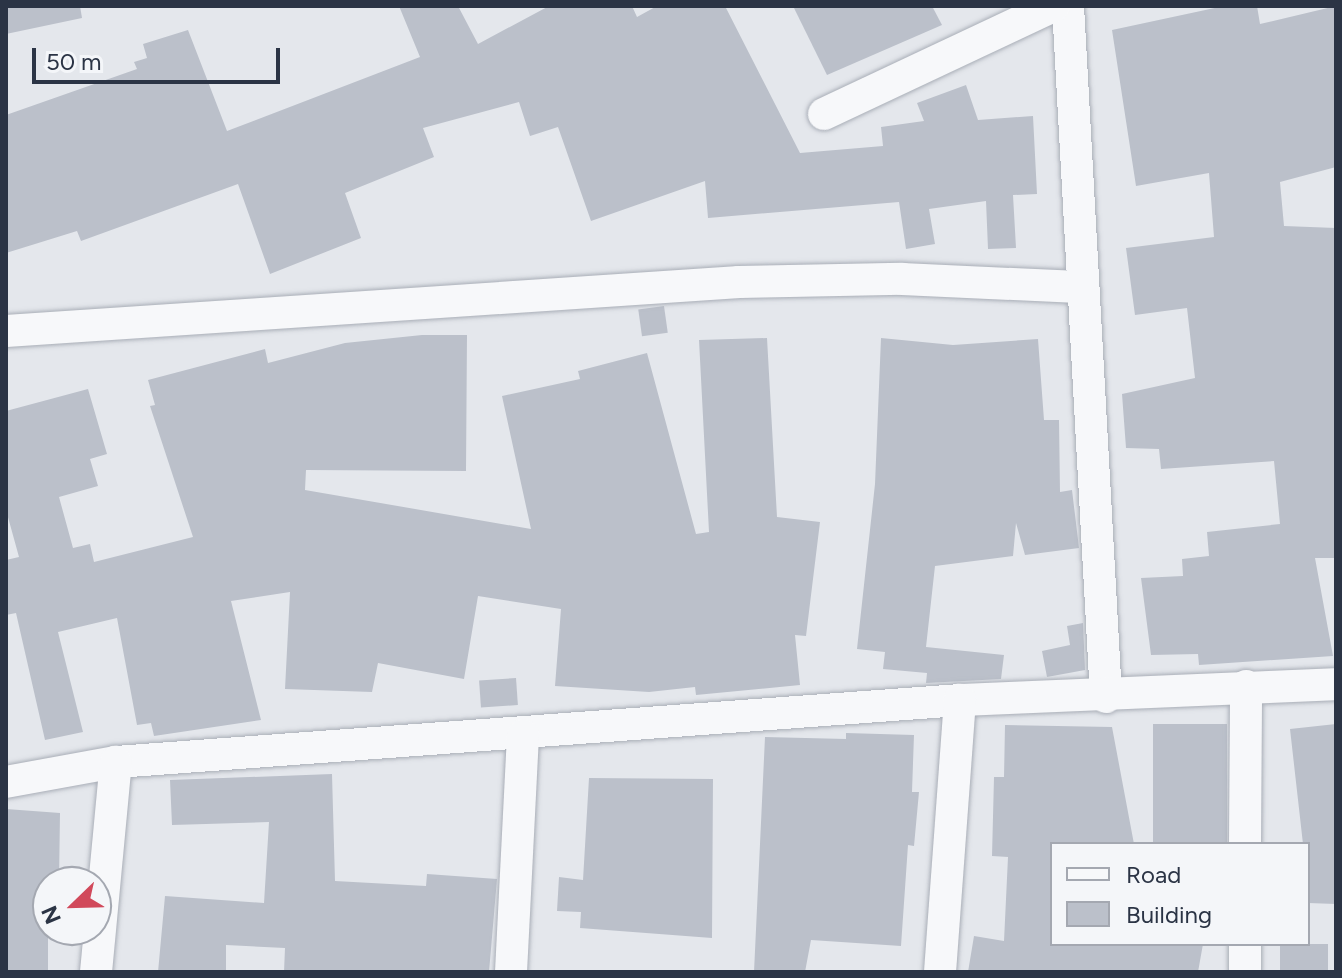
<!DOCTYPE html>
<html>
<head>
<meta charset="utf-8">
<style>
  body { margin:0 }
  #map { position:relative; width:1342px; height:978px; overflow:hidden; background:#e4e7ec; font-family:Figtree,sans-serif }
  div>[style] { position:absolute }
  .building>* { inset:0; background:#bbc0ca; transform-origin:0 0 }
  .roads { filter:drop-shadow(0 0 2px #a9aeb7) drop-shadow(0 0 2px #a9aeb7) }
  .minor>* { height:32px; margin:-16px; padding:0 16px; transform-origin:16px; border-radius:16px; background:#f7f8fa }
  span { translate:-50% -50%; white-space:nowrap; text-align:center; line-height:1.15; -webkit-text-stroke:7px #f4f6f9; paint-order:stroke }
  .frame { position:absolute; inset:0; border:8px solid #2b3445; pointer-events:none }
  .legend { position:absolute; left:1050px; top:842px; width:260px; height:104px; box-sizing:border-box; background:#f4f6f9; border:2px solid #a4a8b1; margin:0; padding:10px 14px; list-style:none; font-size:24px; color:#2b3445 }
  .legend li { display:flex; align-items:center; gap:16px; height:40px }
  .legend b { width:40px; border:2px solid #a4a8b1 }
  .north { position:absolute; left:32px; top:866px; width:80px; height:80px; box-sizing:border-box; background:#f4f6f9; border:2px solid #a4a8b1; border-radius:50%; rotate:247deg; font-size:22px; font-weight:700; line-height:32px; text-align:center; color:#2b3445 }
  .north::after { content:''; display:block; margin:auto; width:28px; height:36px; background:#d1495b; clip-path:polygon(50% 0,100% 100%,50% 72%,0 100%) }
  .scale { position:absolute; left:32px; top:48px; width:248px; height:36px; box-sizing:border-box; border:4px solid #2b3445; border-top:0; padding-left:10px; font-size:24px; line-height:28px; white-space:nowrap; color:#2b3445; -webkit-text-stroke:6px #f4f6f9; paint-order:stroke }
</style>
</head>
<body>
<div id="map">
  <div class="building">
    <div style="clip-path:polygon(6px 6px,80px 6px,82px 18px,6px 34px)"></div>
    <div style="clip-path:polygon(399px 6px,458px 6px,478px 44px,549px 6px,632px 6px,637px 17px,657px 6px,725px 6px,800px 153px,883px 146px,881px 127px,924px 121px,917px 103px,966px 85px,978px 120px,1033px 116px,1037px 194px,1013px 195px,1016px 248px,988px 249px,986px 201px,929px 209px,935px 244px,906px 249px,899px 202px,708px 218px,705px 181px,591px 221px,558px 127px,530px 136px,519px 102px,423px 128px,434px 157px,345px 193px,361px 238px,270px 274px,238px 184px,81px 241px,77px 231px,6px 253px,6px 115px,137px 69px,134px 62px,147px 58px,143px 44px,188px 30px,227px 131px,420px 57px)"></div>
    <div style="clip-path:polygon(793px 6px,932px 6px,942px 25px,827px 75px)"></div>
    <div style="clip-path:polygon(1224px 6px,1257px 6px,1260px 24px,1336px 6px,1336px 167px,1280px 182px,1284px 226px,1336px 228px,1336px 558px,1315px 558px,1333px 656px,1199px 665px,1198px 654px,1151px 655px,1141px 578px,1183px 576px,1182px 559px,1209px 556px,1207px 532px,1280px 524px,1274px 461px,1161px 469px,1159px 449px,1126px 448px,1122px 394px,1195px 378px,1187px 308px,1135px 315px,1126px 248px,1214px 237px,1209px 173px,1136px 186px,1112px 30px)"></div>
    <div style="left:664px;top:306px;width:27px;height:26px;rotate:82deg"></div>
    <div style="clip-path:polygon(422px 335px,467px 335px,466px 471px,306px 470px,305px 490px,531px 529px,502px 396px,580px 379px,578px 371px,647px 353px,696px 534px,709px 532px,699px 340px,767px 338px,777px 517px,820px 522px,806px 636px,795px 635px,800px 685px,696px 695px,695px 687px,649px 692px,555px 686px,561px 609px,478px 596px,464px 679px,378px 663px,372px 692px,285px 689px,290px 592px,231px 601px,261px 720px,154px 736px,151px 723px,137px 725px,117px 618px,58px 632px,83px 732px,45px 740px,16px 613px,6px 615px,6px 560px,19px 557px,6px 510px,6px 411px,88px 389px,107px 454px,90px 459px,98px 486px,59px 497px,73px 548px,90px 544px,94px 562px,193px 537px,150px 406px,155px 405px,148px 380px,265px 349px,268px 363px,345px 343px)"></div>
    <div style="clip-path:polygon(881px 338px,953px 345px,1038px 339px,1044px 420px,1059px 420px,1060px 492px,1072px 490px,1079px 548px,1025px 555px,1016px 523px,1013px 556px,935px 566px,926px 647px,1004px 655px,1001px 679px,926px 683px,927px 673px,883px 669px,885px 652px,857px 649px,875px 484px)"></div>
    <div style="clip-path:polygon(1083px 623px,1085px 670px,1047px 677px,1042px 651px,1070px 645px,1067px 626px)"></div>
    <div style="left:516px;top:678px;width:27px;height:37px;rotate:86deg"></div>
    <div style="left:1153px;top:724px;width:74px;height:120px"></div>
    <div style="clip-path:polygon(1336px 724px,1336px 904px,1308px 903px,1308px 844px,1303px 844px,1290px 729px)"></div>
    <div style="clip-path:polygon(1005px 725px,1112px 727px,1134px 844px,1052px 844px,1052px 944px,1203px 944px,1198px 972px,968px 972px,974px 936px,1004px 941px,1008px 857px,992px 856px,994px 777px,1004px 777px)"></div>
    <div style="clip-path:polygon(846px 733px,914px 735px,912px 792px,919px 792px,914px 846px,908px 845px,901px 946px,811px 940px,805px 972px,754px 972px,765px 737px,846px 739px)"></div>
    <div style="clip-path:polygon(332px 774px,335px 881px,426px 886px,427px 874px,497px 879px,489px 972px,284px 972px,285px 948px,226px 945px,226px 972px,158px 972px,165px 896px,264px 903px,269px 822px,172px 825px,170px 780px)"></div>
    <div style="clip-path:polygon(589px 778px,713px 779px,712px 938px,580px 928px,581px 912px,557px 911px,559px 877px,583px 880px)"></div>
    <div style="clip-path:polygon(6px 809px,60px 813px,59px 882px,48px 882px,48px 972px,6px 972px)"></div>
    <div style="left:1280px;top:944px;width:48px;height:28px"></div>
  </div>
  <div class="roads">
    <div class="minor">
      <div style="left:1068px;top:6px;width:692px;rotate:86.85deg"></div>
      <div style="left:824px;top:114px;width:254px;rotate:-25.2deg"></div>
      <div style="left:6px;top:331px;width:735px;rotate:-3.82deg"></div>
      <div style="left:739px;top:282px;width:163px;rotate:-1.1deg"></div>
      <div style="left:902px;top:279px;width:177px;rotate:2.6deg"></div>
      <div style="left:6px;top:782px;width:112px;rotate:-10.3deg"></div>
      <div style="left:116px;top:762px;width:846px;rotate:-4.2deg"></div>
      <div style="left:960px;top:700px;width:376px;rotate:-2.4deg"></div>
      <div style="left:1245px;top:844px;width:158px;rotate:-89.6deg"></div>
      <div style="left:1245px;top:969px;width:25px;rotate:-90deg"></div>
      <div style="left:96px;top:972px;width:211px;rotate:-84.6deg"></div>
      <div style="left:511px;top:972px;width:237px;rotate:-87.1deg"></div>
      <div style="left:940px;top:972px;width:273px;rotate:-85.8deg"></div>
    </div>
  </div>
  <div class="frame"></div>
  <ul class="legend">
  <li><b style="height:10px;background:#f7f8fa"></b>Road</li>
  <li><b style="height:22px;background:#bbc0ca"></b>Building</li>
  </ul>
  <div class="north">N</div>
  <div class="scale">50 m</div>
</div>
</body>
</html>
